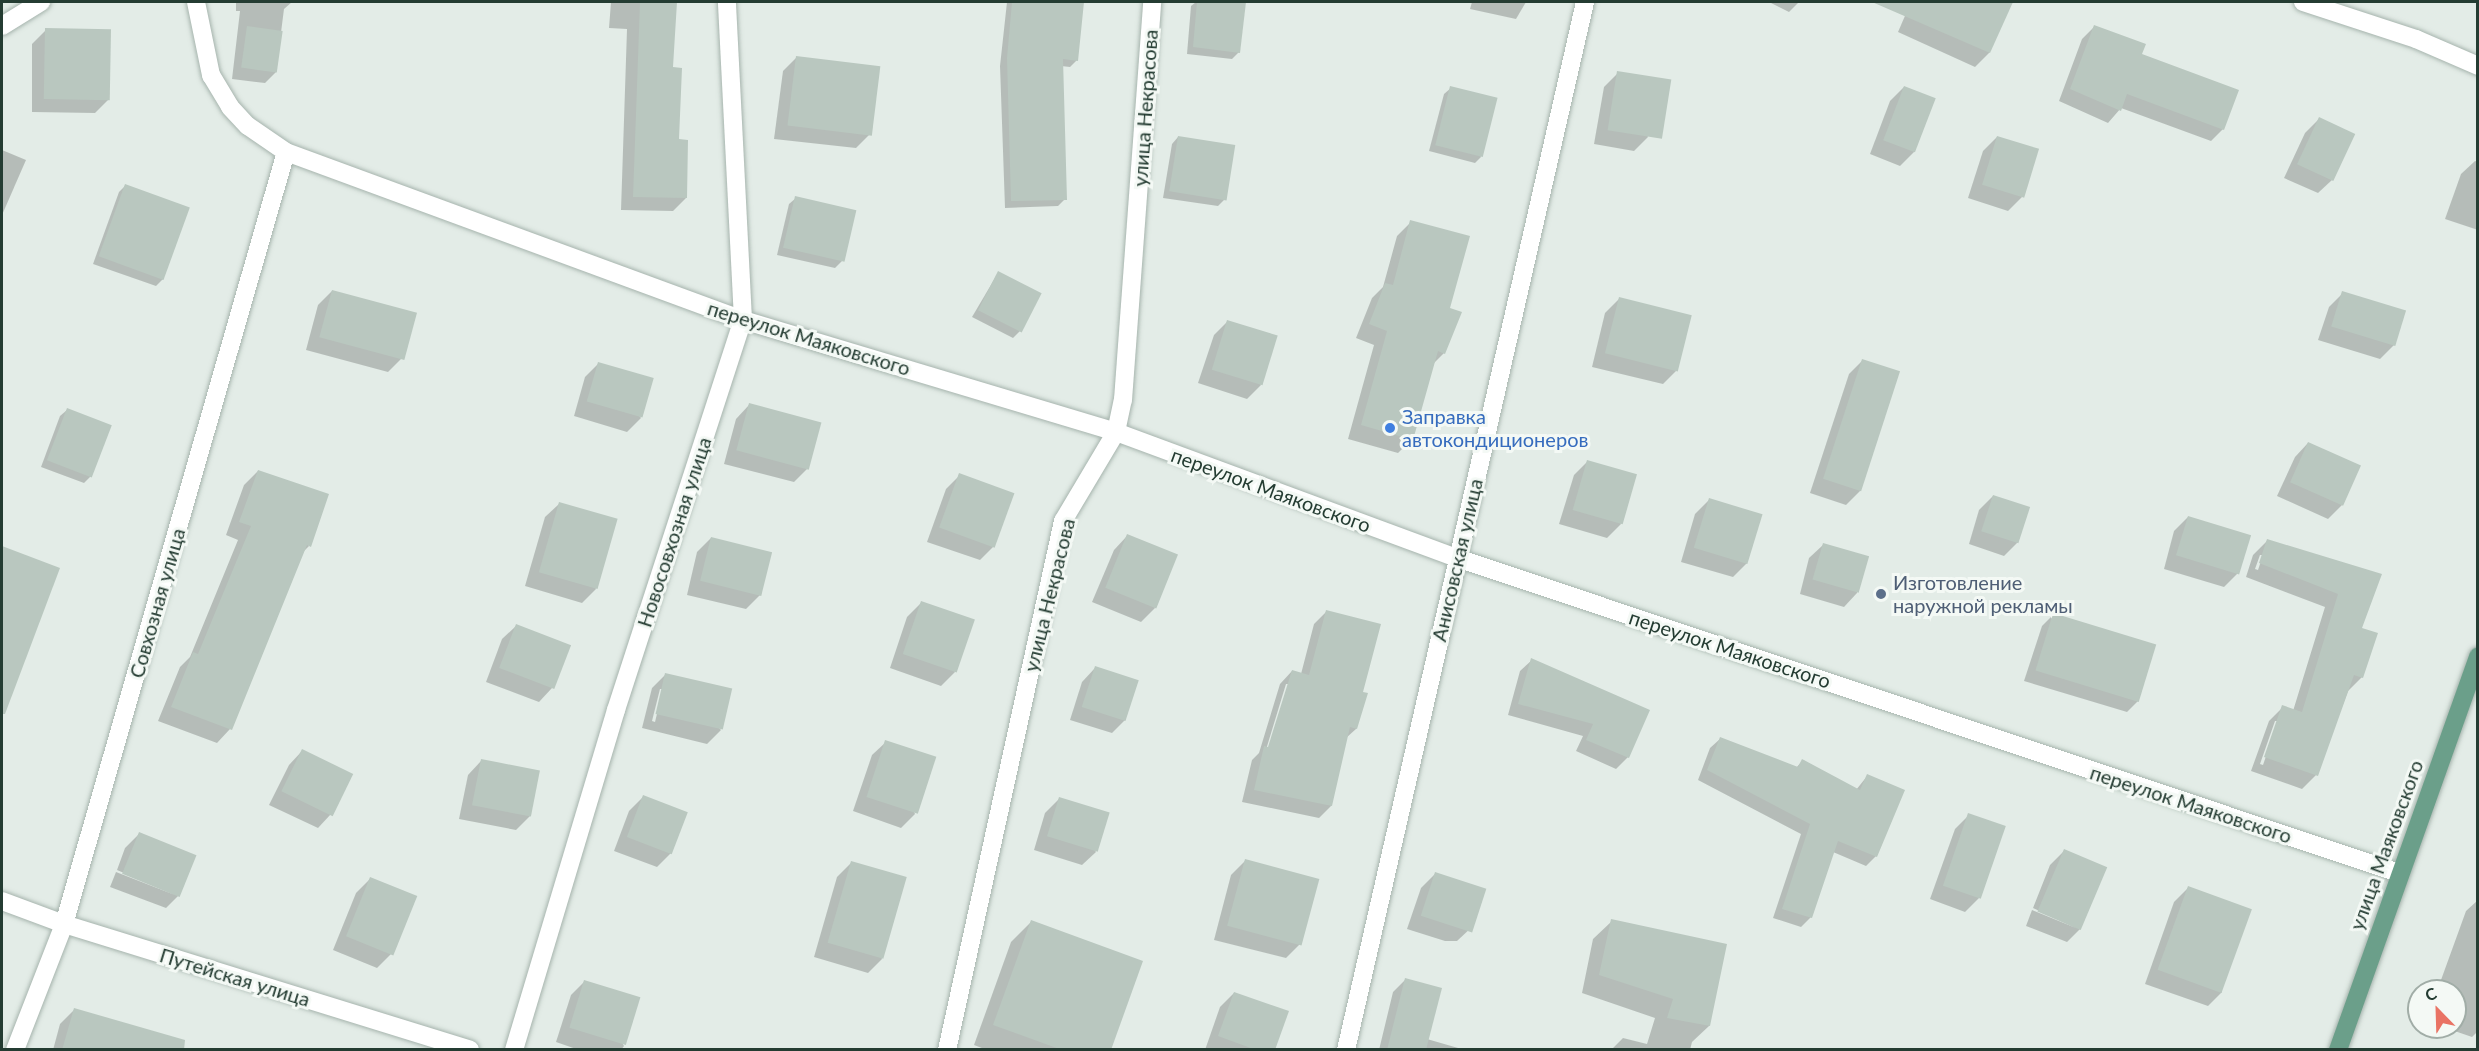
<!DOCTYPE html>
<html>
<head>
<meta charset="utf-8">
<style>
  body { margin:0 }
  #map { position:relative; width:2479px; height:1051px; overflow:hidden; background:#e3ece7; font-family:Lato,sans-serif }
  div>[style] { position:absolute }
  .shadow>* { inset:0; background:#0003 }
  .building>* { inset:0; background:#b9c7bf; transform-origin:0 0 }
  .roads { filter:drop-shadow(0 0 2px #a6b4ad) drop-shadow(0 0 2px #a6b4ad) }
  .minor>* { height:18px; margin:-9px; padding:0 9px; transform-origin:9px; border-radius:9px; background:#fff }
  .major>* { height:18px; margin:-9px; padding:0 9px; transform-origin:9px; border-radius:9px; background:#6b9f8a }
  .dots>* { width:16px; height:16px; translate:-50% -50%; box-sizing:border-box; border:3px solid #f4f9f5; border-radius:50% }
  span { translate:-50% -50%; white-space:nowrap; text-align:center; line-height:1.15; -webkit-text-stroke:6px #f4f9f5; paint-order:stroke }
  .street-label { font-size:20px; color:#243c32 }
  .shop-label { font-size:20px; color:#366cbe }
  .left { translate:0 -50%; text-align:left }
  .service-label { font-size:20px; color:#4e5e75 }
  .frame { position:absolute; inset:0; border:3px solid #243c32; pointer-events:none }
  .north { position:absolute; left:2407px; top:979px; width:60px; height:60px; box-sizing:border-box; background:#f4f9f5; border:2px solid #a1ada7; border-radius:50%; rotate:337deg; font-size:16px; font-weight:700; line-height:24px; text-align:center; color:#243c32 }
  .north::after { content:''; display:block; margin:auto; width:21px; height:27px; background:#e97364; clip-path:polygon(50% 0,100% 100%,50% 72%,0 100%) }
</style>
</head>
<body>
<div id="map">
  <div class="shadow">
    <div style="clip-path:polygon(236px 2px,292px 2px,284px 9px,276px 72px,265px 83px,232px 79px,240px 11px,236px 11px)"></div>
    <div style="clip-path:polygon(611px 2px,675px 2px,671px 69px,686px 198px,673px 211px,621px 210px,627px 29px,609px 28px)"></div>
    <div style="clip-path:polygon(1007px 2px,1082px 2px,1077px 60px,1070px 67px,1061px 66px,1065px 199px,1058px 206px,1005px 208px,1000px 66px)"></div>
    <div style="clip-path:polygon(1196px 2px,1244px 4px,1239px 52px,1232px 59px,1187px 54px,1191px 6px)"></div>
    <div style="clip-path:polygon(1472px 2px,1526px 2px,1516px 19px,1470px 9px)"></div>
    <div style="clip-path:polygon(1769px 2px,1799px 2px,1789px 12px)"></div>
    <div style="clip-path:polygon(1911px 2px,2012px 2px,1989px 53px,1975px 67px,1898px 32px)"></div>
    <div style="clip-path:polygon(2094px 27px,2140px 55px,2223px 129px,2211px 141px,2121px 108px,2108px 123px,2059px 101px,2082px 39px)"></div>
    <div style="clip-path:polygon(46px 30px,109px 99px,95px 113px,32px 112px,32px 44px)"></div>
    <div style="clip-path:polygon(797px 57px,870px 134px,856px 148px,774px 139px,783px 71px)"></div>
    <div style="clip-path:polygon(1618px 73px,1648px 137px,1634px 151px,1594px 144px,1604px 87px)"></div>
    <div style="clip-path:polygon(1904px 87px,1914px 152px,1900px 166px,1870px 154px,1890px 101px)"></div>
    <div style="clip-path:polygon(1451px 88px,1481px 157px,1475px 163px,1429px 151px,1444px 94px)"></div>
    <div style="clip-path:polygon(2319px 119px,2353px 135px,2332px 180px,2318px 193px,2284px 178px,2305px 133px)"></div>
    <div style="clip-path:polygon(1178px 137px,1225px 199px,1218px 206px,1163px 198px,1172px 144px)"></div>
    <div style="clip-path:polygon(1997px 137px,2022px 197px,2008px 211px,1968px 198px,1983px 151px)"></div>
    <div style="clip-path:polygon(2px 150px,26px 160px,2px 215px)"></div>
    <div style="clip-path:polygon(2475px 161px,2478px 162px,2478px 230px,2445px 219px,2461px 174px)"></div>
    <div style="clip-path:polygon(126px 185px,163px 279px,156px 286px,93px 264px,119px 192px)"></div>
    <div style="clip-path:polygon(796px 198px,842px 261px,835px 268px,777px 255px,789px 204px)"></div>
    <div style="clip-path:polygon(1411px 222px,1449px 309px,1444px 353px,1432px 365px,1412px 439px,1398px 453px,1348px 439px,1374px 345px,1356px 338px,1372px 298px,1383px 287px,1397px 236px)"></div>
    <div style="clip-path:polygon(998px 273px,1020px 331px,1013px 338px,972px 317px)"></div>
    <div style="clip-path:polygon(332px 291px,402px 358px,388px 372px,306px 350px,318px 305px)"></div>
    <div style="clip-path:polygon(2343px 293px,2394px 345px,2380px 359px,2318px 340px,2329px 307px)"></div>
    <div style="clip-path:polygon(1619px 299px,1677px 370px,1663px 384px,1592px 367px,1605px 313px)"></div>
    <div style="clip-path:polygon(1228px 321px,1261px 385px,1247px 399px,1198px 383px,1214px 335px)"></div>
    <div style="clip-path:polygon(1863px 360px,1860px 491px,1846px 505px,1810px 493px,1849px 374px)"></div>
    <div style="clip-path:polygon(599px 363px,641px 418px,627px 432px,574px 416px,585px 377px)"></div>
    <div style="clip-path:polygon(749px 405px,808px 468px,794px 482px,724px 464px,736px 419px)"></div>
    <div style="clip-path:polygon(67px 410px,110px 426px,90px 477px,84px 483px,41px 467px,60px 416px)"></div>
    <div style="clip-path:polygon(2308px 443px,2342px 505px,2328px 519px,2277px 496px,2295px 457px)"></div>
    <div style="clip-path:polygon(1588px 461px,1621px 524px,1607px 538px,1559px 524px,1574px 475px)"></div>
    <div style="clip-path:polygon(258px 471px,309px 546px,303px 552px,230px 729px,217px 743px,158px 721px,180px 667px,190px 657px,238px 540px,226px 535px,244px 485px)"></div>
    <div style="clip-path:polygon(960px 475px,994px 546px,980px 560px,927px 542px,946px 489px)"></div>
    <div style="clip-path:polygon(1993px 496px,2018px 542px,2004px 556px,1969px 544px,1979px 510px)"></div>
    <div style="clip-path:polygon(1709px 500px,1747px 563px,1733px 577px,1681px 562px,1695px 514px)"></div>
    <div style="clip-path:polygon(559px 504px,596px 589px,582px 603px,525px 586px,545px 517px)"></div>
    <div style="clip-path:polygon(2188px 517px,2238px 573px,2224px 587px,2164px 569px,2174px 531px)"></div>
    <div style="clip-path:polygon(1127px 536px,1155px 608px,1141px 622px,1092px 602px,1114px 550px)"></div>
    <div style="clip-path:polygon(711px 538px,760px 595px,746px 609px,687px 595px,697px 552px)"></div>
    <div style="clip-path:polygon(evenodd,2267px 541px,2380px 575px,2360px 628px,2362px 677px,2348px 691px,2316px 775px,2302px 789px,2251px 771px,2269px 721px,2283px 707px,2293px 711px,2325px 607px,2246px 577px,2253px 555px,2267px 541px,2260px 555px,2263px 555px,2258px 570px,2255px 569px,2260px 555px,2267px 541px,2275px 721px,2278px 721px,2263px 765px,2260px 764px,2275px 721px)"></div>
    <div style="clip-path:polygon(1823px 545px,1864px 556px,1857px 593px,1844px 607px,1800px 594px,1809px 558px)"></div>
    <div style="clip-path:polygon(2px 548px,58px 569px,2px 709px)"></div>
    <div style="clip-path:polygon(921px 603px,955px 672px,941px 686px,890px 668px,907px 617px)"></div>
    <div style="clip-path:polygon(evenodd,1326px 612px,1361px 693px,1366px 694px,1356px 729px,1346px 738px,1331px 806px,1319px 818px,1242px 802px,1252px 760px,1259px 753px,1280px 684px,1292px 671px,1301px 674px,1314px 624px,1326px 612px,1286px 684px,1289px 684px,1268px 754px,1265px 753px,1286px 684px)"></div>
    <div style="clip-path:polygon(2053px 615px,2138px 701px,2127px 712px,2024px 681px,2042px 626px)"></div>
    <div style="clip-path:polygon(516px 626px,569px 646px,552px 688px,539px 702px,486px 682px,502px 639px)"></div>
    <div style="clip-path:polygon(1532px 660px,1628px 757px,1616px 769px,1576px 751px,1583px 736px,1508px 715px,1520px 671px)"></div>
    <div style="clip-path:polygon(1095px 668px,1126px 719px,1112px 733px,1070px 720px,1082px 682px)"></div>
    <div style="clip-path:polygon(evenodd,666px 674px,721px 730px,707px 744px,642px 728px,652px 688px,666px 674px,660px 689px,663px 689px,655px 722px,652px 721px,660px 689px)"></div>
    <div style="clip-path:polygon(1720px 739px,1796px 768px,1803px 760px,1856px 790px,1868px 775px,1876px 856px,1866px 866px,1833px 852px,1811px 917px,1801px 927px,1773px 918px,1801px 834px,1698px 780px,1710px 748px)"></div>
    <div style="clip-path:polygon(886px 742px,915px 814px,901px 828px,853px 811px,872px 755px)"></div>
    <div style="clip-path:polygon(302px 751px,351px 774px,331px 814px,318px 828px,269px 805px,289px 765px)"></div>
    <div style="clip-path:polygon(481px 761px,530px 816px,516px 830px,459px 819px,468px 775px)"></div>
    <div style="clip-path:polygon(643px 797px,671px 853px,657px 867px,614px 851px,629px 811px)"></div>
    <div style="clip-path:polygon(1059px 799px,1096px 852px,1082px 865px,1034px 850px,1045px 813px)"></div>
    <div style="clip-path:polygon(1969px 815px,2004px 827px,1979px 898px,1965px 912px,1930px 899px,1955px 829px)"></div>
    <div style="clip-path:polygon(139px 834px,180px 894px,166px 908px,110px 887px,116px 872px,175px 895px,117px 870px,125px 848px)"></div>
    <div style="clip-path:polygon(2064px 851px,2081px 928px,2067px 942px,2026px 926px,2032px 910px,2076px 928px,2033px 908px,2050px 865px)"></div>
    <div style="clip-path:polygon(1245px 861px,1300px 944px,1286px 958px,1214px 940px,1231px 875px)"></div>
    <div style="clip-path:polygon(851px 863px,882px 959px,868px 973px,814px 957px,837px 877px)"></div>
    <div style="clip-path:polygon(1435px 874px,1472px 927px,1457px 941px,1445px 941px,1407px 929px,1421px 888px)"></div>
    <div style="clip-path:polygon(370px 879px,391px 954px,377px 968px,333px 950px,356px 893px)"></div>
    <div style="clip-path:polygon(2188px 888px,2222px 992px,2208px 1006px,2145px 984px,2174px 902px)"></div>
    <div style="clip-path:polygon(2478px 900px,2478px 1031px,2472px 1037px,2443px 1027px,2455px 1027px,2455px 991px,2437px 991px,2466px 911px)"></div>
    <div style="clip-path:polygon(1612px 921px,1726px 945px,1709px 1026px,1692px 1042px,1690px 1050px,1611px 1050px,1623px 1038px,1647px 1044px,1655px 1018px,1582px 993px,1593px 939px)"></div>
    <div style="clip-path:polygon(1031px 922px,1109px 1050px,987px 1050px,974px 1045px,1011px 942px)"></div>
    <div style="clip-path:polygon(1405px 980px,1427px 1039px,1465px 1050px,1379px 1050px,1393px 992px)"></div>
    <div style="clip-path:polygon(585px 981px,624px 1046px,621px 1050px,579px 1050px,556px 1042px,571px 995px)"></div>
    <div style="clip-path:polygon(1234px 993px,1274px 1050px,1205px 1050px,1220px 1007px)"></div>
    <div style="clip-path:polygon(74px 1010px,178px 1050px,53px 1050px,60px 1024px)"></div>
  </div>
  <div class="building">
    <div style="clip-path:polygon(640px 2px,677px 2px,673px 67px,682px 68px,679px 139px,688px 140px,687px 198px,633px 197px)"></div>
    <div style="clip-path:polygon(1012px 2px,1084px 2px,1078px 61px,1063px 59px,1067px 200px,1011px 201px,1007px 58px)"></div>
    <div style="clip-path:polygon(1197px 2px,1246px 2px,1240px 53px,1193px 47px)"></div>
    <div style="clip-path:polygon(1872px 2px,2013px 2px,1990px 53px)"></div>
    <div style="clip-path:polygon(2094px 25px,2146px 44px,2142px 54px,2239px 90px,2224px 130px,2127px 94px,2121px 111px,2070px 89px)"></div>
    <div style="left:247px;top:26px;width:36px;height:42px;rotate:8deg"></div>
    <div style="left:45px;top:28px;width:66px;height:71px;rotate:1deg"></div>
    <div style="left:796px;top:56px;width:85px;height:70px;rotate:7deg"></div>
    <div style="left:1617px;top:71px;width:55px;height:60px;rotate:9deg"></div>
    <div style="left:1450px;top:86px;width:49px;height:61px;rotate:14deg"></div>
    <div style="left:1904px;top:86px;width:34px;height:58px;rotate:21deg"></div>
    <div style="left:2319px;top:117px;width:40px;height:52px;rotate:25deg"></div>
    <div style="left:1178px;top:136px;width:58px;height:56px;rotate:9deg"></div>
    <div style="left:1997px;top:136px;width:44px;height:51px;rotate:17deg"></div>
    <div style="left:125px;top:184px;width:69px;height:77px;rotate:20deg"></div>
    <div style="left:795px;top:196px;width:63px;height:53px;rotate:13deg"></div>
    <div style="clip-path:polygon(1410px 220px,1470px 236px,1450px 308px,1462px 312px,1445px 354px,1438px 351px,1413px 440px,1361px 425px,1387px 331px,1369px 324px,1385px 283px,1393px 285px)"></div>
    <div style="left:998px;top:271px;width:49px;height:44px;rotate:27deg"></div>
    <div style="left:332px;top:290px;width:88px;height:49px;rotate:15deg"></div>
    <div style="left:2342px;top:291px;width:67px;height:37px;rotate:17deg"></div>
    <div style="left:1619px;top:297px;width:75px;height:58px;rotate:14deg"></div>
    <div style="left:1227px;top:320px;width:53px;height:52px;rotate:17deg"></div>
    <div style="left:1862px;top:359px;width:40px;height:126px;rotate:18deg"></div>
    <div style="left:598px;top:362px;width:58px;height:41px;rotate:16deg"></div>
    <div style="left:749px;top:403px;width:75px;height:49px;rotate:15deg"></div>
    <div style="left:67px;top:408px;width:48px;height:56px;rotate:21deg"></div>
    <div style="left:2308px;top:442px;width:58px;height:44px;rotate:24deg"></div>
    <div style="left:1587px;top:460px;width:52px;height:52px;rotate:16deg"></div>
    <div style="clip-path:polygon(258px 470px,329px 494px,311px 547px,307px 545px,232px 730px,171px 707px,193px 652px,198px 654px,251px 526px,239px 522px)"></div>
    <div style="left:959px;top:473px;width:59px;height:58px;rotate:20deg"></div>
    <div style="left:1993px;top:495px;width:39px;height:38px;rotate:18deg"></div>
    <div style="left:1709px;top:498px;width:56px;height:52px;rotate:17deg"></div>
    <div style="left:559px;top:502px;width:61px;height:73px;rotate:16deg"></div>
    <div style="left:2188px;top:516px;width:66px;height:41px;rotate:17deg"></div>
    <div style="left:1127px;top:534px;width:55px;height:58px;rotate:22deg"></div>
    <div style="left:711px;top:537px;width:63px;height:45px;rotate:14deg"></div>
    <div style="clip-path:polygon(2267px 539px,2382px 574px,2362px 628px,2378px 633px,2363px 678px,2354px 675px,2318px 776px,2264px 757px,2282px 705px,2302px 712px,2338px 594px,2259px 563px)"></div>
    <div style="left:1823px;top:543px;width:48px;height:38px;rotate:16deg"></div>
    <div style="clip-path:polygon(2px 546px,60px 568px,5px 714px,2px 714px)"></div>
    <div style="left:921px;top:601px;width:57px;height:56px;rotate:19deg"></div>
    <div style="clip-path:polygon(1326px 610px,1381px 624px,1363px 692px,1368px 693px,1357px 729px,1350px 727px,1332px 806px,1254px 790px,1264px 746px,1268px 747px,1292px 670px,1309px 675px)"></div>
    <div style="left:2053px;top:613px;width:108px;height:60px;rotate:17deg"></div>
    <div style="left:516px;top:624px;width:59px;height:47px;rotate:21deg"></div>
    <div style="clip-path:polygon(1531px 658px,1650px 710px,1629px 758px,1586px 740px,1593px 724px,1518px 704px)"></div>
    <div style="left:1095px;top:666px;width:46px;height:43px;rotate:18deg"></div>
    <div style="left:665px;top:673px;width:69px;height:42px;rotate:13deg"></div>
    <div style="clip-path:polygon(1720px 737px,1798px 767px,1802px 759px,1860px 790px,1867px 774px,1905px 790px,1877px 857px,1838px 841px,1812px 918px,1782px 909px,1810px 824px,1707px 770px)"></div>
    <div style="left:885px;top:740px;width:54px;height:60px;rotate:18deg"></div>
    <div style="left:302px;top:749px;width:57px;height:47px;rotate:26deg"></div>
    <div style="left:481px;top:759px;width:60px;height:47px;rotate:11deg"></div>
    <div style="left:643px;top:795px;width:48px;height:45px;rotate:21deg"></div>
    <div style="left:1059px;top:797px;width:53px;height:41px;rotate:17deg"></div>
    <div style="left:1968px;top:813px;width:40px;height:77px;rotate:19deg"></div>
    <div style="left:139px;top:832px;width:62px;height:45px;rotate:22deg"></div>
    <div style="left:2064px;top:849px;width:47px;height:68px;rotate:23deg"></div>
    <div style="left:1245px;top:859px;width:77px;height:69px;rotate:15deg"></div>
    <div style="left:851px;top:861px;width:58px;height:85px;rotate:16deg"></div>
    <div style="left:1435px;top:872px;width:54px;height:46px;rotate:18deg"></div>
    <div style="left:370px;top:877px;width:51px;height:64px;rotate:22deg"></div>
    <div style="left:2188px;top:886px;width:68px;height:89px;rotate:20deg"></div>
    <div style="clip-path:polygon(1611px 919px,1727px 944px,1710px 1026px,1667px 1018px,1673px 999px,1599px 975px)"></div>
    <div style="clip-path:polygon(1031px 920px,1143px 961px,1111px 1050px,1062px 1050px,993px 1025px)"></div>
    <div style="clip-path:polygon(1405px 978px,1442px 988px,1426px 1050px,1387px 1050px)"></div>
    <div style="left:584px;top:980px;width:59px;height:50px;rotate:17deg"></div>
    <div style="clip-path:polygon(1234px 992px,1289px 1011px,1275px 1050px,1256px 1050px,1218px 1036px)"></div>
    <div style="clip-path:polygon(74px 1008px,185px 1040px,184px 1050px,62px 1050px)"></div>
  </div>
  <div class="roads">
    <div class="minor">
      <div style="left:196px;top:2px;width:75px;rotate:78.4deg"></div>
      <div style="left:211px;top:75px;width:37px;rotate:59deg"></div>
      <div style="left:230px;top:107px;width:26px;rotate:47deg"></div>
      <div style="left:248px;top:126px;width:46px;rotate:34.4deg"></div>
      <div style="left:286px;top:152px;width:487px;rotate:20.2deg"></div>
      <div style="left:743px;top:320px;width:389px;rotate:16.7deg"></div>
      <div style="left:1116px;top:432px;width:364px;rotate:20.3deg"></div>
      <div style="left:1457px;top:558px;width:993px;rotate:18.49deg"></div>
      <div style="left:2303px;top:2px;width:119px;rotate:18.1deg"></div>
      <div style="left:2416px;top:39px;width:68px;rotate:23.5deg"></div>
      <div style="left:2px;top:26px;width:46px;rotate:-31.6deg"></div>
      <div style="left:2px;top:901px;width:66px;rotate:20.4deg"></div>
      <div style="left:64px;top:924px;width:425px;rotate:17.2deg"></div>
      <div style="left:15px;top:1050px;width:135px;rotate:-68.7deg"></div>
      <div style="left:64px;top:924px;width:803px;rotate:-73.96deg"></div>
      <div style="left:514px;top:1050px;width:355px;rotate:-73.3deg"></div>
      <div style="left:616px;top:710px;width:410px;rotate:-72deg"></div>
      <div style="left:743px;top:320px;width:318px;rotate:-92.9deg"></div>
      <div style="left:947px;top:1050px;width:542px;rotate:-77.63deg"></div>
      <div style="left:1063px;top:521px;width:104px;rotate:-59.2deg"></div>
      <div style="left:1116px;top:432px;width:33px;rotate:-78deg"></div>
      <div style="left:1123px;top:400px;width:399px;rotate:-85.8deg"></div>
      <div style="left:1346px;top:1050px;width:1075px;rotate:-77.15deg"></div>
    </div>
    <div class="major">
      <div style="left:2338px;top:1050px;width:418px;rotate:-70.4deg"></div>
    </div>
  </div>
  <div class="dots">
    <div style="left:1390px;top:428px;background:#3f7fe0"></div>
    <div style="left:1881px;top:594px;background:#5c6f8a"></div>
  </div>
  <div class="street-label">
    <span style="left:1145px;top:108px;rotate:-86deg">улица Некрасова</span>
    <span style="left:809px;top:338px;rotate:17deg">переулок Маяковского</span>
    <span style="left:1271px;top:490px;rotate:20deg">переулок Маяковского</span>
    <span style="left:674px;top:532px;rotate:-72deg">Новосовхозная улица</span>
    <span style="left:1457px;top:560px;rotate:-77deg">Анисовская улица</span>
    <span style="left:1049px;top:595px;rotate:-76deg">улица Некрасова</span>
    <span style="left:157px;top:603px;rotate:-74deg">Совхозная улица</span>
    <span style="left:1730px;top:649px;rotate:18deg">переулок Маяковского</span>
    <span style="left:2191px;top:804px;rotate:18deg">переулок Маяковского</span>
    <span style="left:2386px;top:845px;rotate:-70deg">улица Маяковского</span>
    <span style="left:235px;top:977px;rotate:17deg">Путейская улица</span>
  </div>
  <div class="shop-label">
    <span class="left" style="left:1402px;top:428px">Заправка<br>автокондиционеров</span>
  </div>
  <div class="service-label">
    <span class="left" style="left:1893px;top:594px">Изготовление<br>наружной рекламы</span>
  </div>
  <div class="frame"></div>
  <div class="north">С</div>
</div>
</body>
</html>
